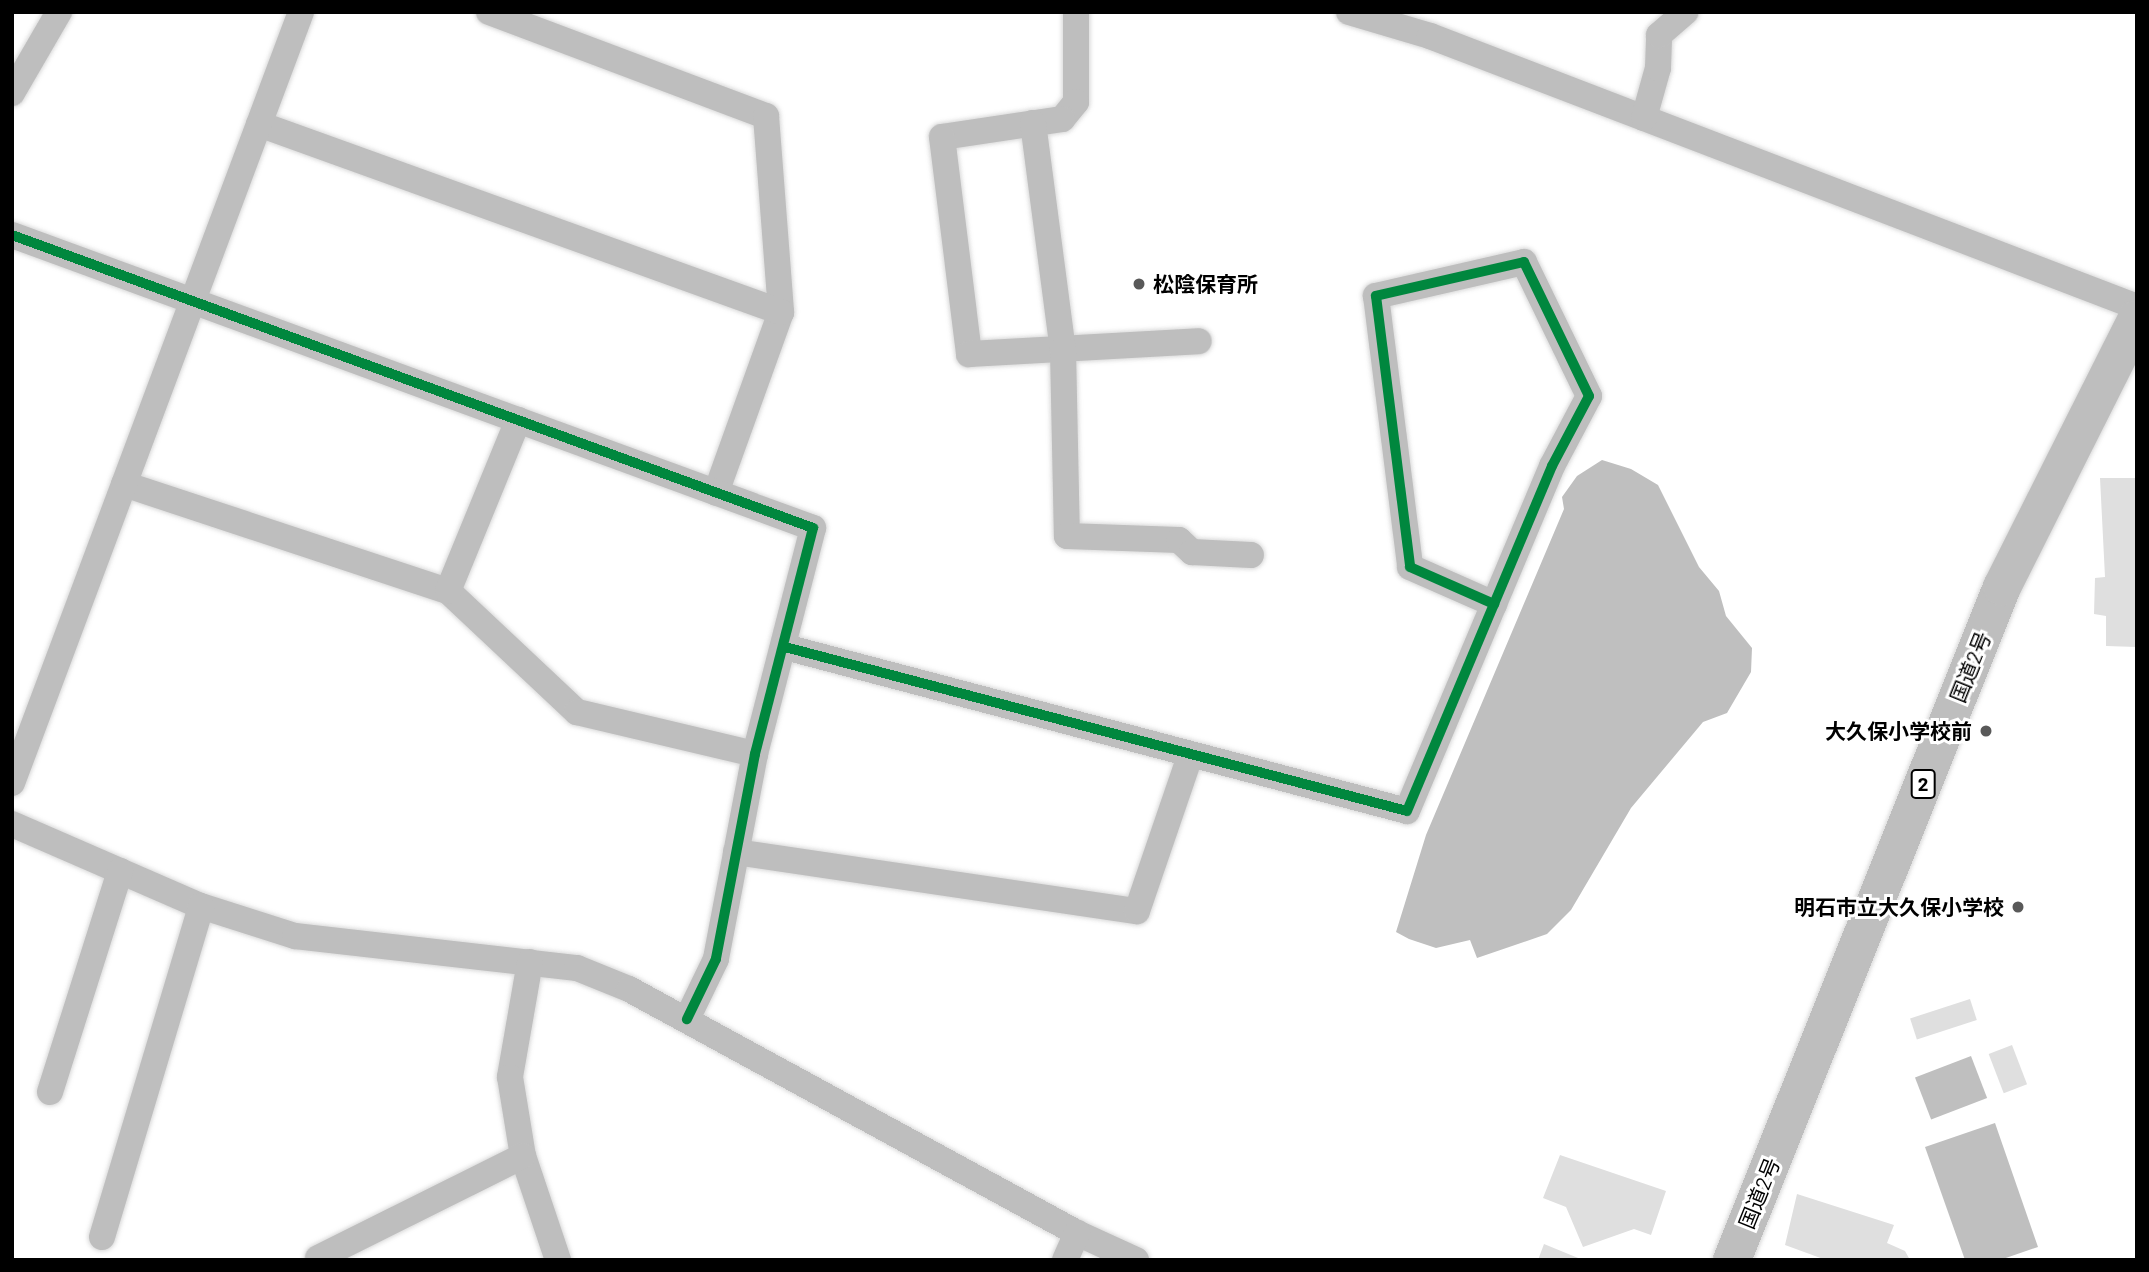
<!DOCTYPE html>
<html>
<head>
<meta charset="utf-8">
<style>
  body { margin:0 }
  #map { position:relative; width:2149px; height:1272px; overflow:hidden; background:#fff; font-family:Barlow,"Noto Sans JP",sans-serif }
  div>[style] { position:absolute }
  .water>* { inset:0; background:#bfbfbf; transform-origin:0 0 }
  .building>* { inset:0; background:#dfdfdf; transform-origin:0 0 }
  .roads { filter:drop-shadow(0 0 2px #dbdbdb) drop-shadow(0 0 2px #dbdbdb) }
  .street>* { height:26px; margin:-13px; padding:0 13px; transform-origin:13px; border-radius:13px; background:#bebebe }
  .highway>* { height:38px; margin:-19px; padding:0 19px; transform-origin:19px; border-radius:19px; background:#bebebe }
  .cycleway>* { height:10px; margin:-5px; padding:0 5px; transform-origin:5px; border-radius:5px; background:#00873e }
  .dots>* { width:19px; height:19px; translate:-50% -50%; box-sizing:border-box; border:4px solid #fff; border-radius:50% }
  span { translate:-50% -50%; white-space:nowrap; text-align:center; line-height:1.15; -webkit-text-stroke:6px #fff; paint-order:stroke }
  .shield-label span { padding:2px 5px; background:#fff; border:2px solid; border-radius:5px; -webkit-text-stroke-width:0 }
  .shield-label { font-size:19px; color:#000; font-weight:700 }
  .poi-label { font-size:21px; color:#000; font-weight:700 }
  .left { translate:0 -50%; text-align:left }
  .right { translate:-100% -50%; text-align:right }
  .street-label { font-size:21px; color:#000 }
  .frame { position:absolute; inset:0; border:14px solid #000; pointer-events:none }
</style>
</head>
<body>
<div id="map">
  <div class="water">
    <div style="clip-path:polygon(1602px 460px,1631px 469px,1658px 485px,1699px 567px,1719px 591px,1726px 616px,1752px 648px,1751px 672px,1727px 713px,1703px 722px,1631px 808px,1571px 910px,1547px 934px,1477px 958px,1470px 940px,1436px 948px,1409px 939px,1396px 932px,1426px 835px,1564px 509px,1562px 497px,1577px 476px)"></div>
    <div style="left:1971px;top:1056px;width:45px;height:60px;rotate:69deg"></div>
    <div style="clip-path:polygon(1995px 1123px,2038px 1247px,2000px 1260px,1965px 1260px,1925px 1147px)"></div>
  </div>
  <div class="building">
    <div style="clip-path:polygon(2100px 478px,2137px 478px,2137px 647px,2106px 646px,2106px 616px,2094px 614px,2095px 578px,2105px 577px)"></div>
    <div style="left:1970px;top:999px;width:22px;height:63px;rotate:72deg"></div>
    <div style="left:2012px;top:1045px;width:42px;height:25px;rotate:69deg"></div>
    <div style="clip-path:polygon(1560px 1155px,1666px 1191px,1651px 1235px,1634px 1229px,1583px 1247px,1566px 1207px,1543px 1198px)"></div>
    <div style="clip-path:polygon(1797px 1194px,1894px 1225px,1887px 1243px,1905px 1251px,1910px 1260px,1826px 1260px,1785px 1245px)"></div>
    <div style="clip-path:polygon(1544px 1244px,1583px 1260px,1538px 1260px)"></div>
  </div>
  <div class="roads">
    <div class="street">
      <div style="left:489px;top:12px;width:296px;rotate:20.6deg"></div>
      <div style="left:766px;top:116px;width:197px;rotate:85.6deg"></div>
      <div style="left:781px;top:312px;width:192px;rotate:109.8deg"></div>
      <div style="left:1076px;top:12px;width:90px;rotate:90deg"></div>
      <div style="left:1076px;top:102px;width:22px;rotate:129deg"></div>
      <div style="left:1062px;top:119px;width:121px;rotate:171.5deg"></div>
      <div style="left:942px;top:137px;width:219px;rotate:82.9deg"></div>
      <div style="left:969px;top:354px;width:230px;rotate:-3.2deg"></div>
      <div style="left:1349px;top:12px;width:84px;rotate:16.5deg"></div>
      <div style="left:1430px;top:36px;width:757px;rotate:20.97deg"></div>
      <div style="left:12px;top:93px;width:94px;rotate:-59.9deg"></div>
      <div style="left:1644px;top:118px;width:52px;rotate:-74.4deg"></div>
      <div style="left:1658px;top:68px;width:33px;rotate:-88deg"></div>
      <div style="left:1659px;top:35px;width:35px;rotate:-41deg"></div>
      <div style="left:1033px;top:123px;width:229px;rotate:82.5deg"></div>
      <div style="left:1063px;top:350px;width:186px;rotate:88.8deg"></div>
      <div style="left:1067px;top:536px;width:112px;rotate:2deg"></div>
      <div style="left:1179px;top:540px;width:18px;rotate:43deg"></div>
      <div style="left:1192px;top:552px;width:59px;rotate:2.9deg"></div>
      <div style="left:259px;top:124px;width:555px;rotate:19.81deg"></div>
      <div style="left:12px;top:235px;width:853px;rotate:20.09deg"></div>
      <div style="left:813px;top:528px;width:233px;rotate:104.4deg"></div>
      <div style="left:755px;top:754px;width:209px;rotate:100.8deg"></div>
      <div style="left:716px;top:959px;width:67px;rotate:115.8deg"></div>
      <div style="left:124px;top:484px;width:341px;rotate:18.3deg"></div>
      <div style="left:448px;top:591px;width:177px;rotate:43.2deg"></div>
      <div style="left:577px;top:712px;width:183px;rotate:13.3deg"></div>
      <div style="left:448px;top:591px;width:185px;rotate:-67.7deg"></div>
      <div style="left:785px;top:647px;width:643px;rotate:14.77deg"></div>
      <div style="left:1407px;top:811px;width:374px;rotate:-67.2deg"></div>
      <div style="left:1552px;top:466px;width:79px;rotate:-62.1deg"></div>
      <div style="left:1589px;top:396px;width:149px;rotate:-115.9deg"></div>
      <div style="left:1524px;top:262px;width:152px;rotate:167.1deg"></div>
      <div style="left:1376px;top:296px;width:273px;rotate:82.8deg"></div>
      <div style="left:1410px;top:567px;width:92px;rotate:23.8deg"></div>
      <div style="left:12px;top:783px;width:823px;rotate:-69.45deg"></div>
      <div style="left:12px;top:824px;width:206px;rotate:23.5deg"></div>
      <div style="left:201px;top:906px;width:99px;rotate:17.7deg"></div>
      <div style="left:295px;top:936px;width:284px;rotate:6.5deg"></div>
      <div style="left:577px;top:968px;width:56px;rotate:22deg"></div>
      <div style="left:629px;top:989px;width:510px;rotate:28.57deg"></div>
      <div style="left:1077px;top:1233px;width:65px;rotate:24.6deg"></div>
      <div style="left:736px;top:852px;width:405px;rotate:8.4deg"></div>
      <div style="left:1137px;top:911px;width:164px;rotate:-71.1deg"></div>
      <div style="left:530px;top:962px;width:117px;rotate:99.9deg"></div>
      <div style="left:510px;top:1077px;width:80px;rotate:80.7deg"></div>
      <div style="left:523px;top:1156px;width:110px;rotate:71.4deg"></div>
      <div style="left:50px;top:1092px;width:232px;rotate:-72.4deg"></div>
      <div style="left:102px;top:1237px;width:345px;rotate:-73.3deg"></div>
      <div style="left:318px;top:1258px;width:229px;rotate:-26.5deg"></div>
      <div style="left:1065px;top:1260px;width:30px;rotate:-66deg"></div>
    </div>
    <div class="highway">
      <div style="left:1732px;top:1260px;width:725px;rotate:-68.14deg"></div>
      <div style="left:2002px;top:587px;width:300px;rotate:-63.3deg"></div>
    </div>
  </div>
  <div class="cycleway">
    <div style="left:12px;top:235px;width:853px;rotate:20.09deg"></div>
    <div style="left:813px;top:528px;width:233px;rotate:104.4deg"></div>
    <div style="left:755px;top:754px;width:209px;rotate:100.8deg"></div>
    <div style="left:716px;top:959px;width:67px;rotate:115.8deg"></div>
    <div style="left:785px;top:647px;width:643px;rotate:14.77deg"></div>
    <div style="left:1407px;top:811px;width:374px;rotate:-67.2deg"></div>
    <div style="left:1552px;top:466px;width:79px;rotate:-62.1deg"></div>
    <div style="left:1589px;top:396px;width:149px;rotate:-115.9deg"></div>
    <div style="left:1524px;top:262px;width:152px;rotate:167.1deg"></div>
    <div style="left:1376px;top:296px;width:273px;rotate:82.8deg"></div>
    <div style="left:1410px;top:567px;width:92px;rotate:23.8deg"></div>
  </div>
  <div class="dots">
    <div style="left:1139px;top:284px;background:#595959"></div>
    <div style="left:1986px;top:731px;background:#595959"></div>
    <div style="left:2018px;top:907px;background:#595959"></div>
  </div>
  <div class="shield-label">
    <span style="left:1923px;top:784px">2</span>
  </div>
  <div class="poi-label">
    <span class="left" style="left:1153px;top:284px">松陰保育所</span>
    <span class="right" style="left:1972px;top:731px">大久保小学校前</span>
    <span class="right" style="left:2004px;top:907px">明石市立大久保小学校</span>
  </div>
  <div class="street-label">
    <span style="left:1970px;top:667px;rotate:-68deg">国道2号</span>
    <span style="left:1759px;top:1193px;rotate:-68deg">国道2号</span>
  </div>
  <div class="frame"></div>
</div>
</body>
</html>
